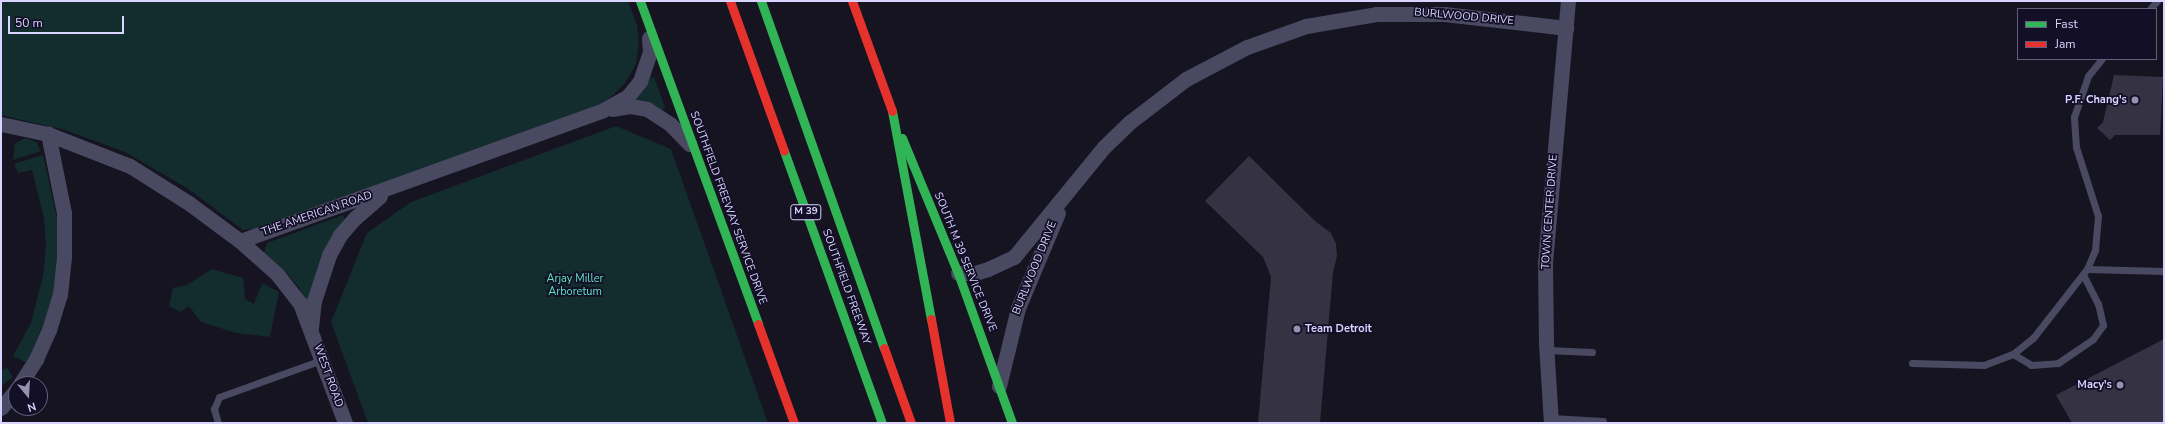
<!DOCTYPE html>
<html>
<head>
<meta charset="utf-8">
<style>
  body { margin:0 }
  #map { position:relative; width:2165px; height:424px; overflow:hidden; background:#161421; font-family:"Nunito Sans",sans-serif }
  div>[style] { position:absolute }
  .green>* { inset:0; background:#132c2d }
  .building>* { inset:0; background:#343243 }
  .lane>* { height:7px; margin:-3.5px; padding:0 3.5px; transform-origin:3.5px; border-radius:3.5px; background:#4a4962 }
  .street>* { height:15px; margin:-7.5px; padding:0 7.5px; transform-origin:7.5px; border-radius:7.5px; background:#4a4962 }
  .fast>* { height:9px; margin:-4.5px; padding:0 4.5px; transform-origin:4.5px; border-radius:4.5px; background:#30b455 }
  .jam>* { height:9px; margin:-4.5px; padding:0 4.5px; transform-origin:4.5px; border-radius:4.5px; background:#e5322d }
  .dots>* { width:11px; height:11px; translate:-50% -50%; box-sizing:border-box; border:2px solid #130f26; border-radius:50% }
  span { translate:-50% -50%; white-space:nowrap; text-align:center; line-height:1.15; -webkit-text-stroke:3.5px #130f26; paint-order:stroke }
  .shield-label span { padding:1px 3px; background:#130f26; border:1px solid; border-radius:3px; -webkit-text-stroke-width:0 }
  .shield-label { font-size:10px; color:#d9d4ff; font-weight:700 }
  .street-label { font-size:11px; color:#d9d4ff }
  .poi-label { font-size:11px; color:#d9d4ff; font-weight:700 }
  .right { translate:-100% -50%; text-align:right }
  .left { translate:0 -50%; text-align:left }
  .park-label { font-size:11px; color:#5fe0c0 }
  .frame { position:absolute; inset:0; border:2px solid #d9d4ff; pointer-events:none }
  .legend { position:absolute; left:2017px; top:8px; width:140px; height:52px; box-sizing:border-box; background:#130f26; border:1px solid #625e7d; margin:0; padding:5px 7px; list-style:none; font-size:12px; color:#d9d4ff }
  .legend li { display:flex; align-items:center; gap:8px; height:20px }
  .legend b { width:20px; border:1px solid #625e7d }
  .north { position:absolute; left:8px; top:376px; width:40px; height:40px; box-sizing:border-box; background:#130f26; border:1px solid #625e7d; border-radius:50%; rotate:162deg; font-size:11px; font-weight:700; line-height:16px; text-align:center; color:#d9d4ff }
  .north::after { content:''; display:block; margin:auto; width:14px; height:18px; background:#9591b1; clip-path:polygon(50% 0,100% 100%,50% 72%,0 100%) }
  .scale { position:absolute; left:8px; top:16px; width:116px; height:18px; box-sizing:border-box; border:2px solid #d9d4ff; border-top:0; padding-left:5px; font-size:12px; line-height:14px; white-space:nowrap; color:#d9d4ff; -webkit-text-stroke:3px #130f26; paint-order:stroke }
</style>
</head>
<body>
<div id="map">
  <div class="green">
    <div style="clip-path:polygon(1px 1px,628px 1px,637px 25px,639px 42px,636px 64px,625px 83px,610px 98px,597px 106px,254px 229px,243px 230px,187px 188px,125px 152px,65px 130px,1px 115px)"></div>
    <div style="clip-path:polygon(654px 77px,665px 107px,662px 111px,635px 100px,650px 78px)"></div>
    <div style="clip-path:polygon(616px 126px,671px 149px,768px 423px,368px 423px,331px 322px,367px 233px,411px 202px)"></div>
    <div style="clip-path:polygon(26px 138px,36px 142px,41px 151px,13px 160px,15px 143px)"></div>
    <div style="clip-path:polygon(43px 155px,60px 232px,53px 302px,27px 363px,13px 356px,31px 323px,43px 276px,46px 246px,44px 218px,32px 170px,18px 173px,14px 164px)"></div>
    <div style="clip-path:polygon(343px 215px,346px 222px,311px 301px,305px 301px,299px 288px,284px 270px,264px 253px,267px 243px)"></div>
    <div style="clip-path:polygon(212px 269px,243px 278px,245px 299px,254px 304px,262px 283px,279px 292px,270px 337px,236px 333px,201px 322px,189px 306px,180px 312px,169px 306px,173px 288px,187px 285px)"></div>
    <div style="clip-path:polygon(7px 368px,13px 377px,1px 386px,1px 370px)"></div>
  </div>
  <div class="building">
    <div style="clip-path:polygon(2114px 75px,2163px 77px,2160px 135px,2115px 135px,2110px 140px,2097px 128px,2103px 122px)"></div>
    <div style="clip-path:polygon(1249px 156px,1315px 221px,1331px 233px,1336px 244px,1337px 256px,1333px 272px,1320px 423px,1258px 423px,1271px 277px,1263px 257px,1205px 201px)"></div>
    <div style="clip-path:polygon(2164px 339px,2164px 423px,2072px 423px,2056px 395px)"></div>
  </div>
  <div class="lane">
    <div style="left:2150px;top:9px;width:11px;rotate:-49deg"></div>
    <div style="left:2087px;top:269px;width:77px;rotate:1.5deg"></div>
    <div style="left:1546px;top:350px;width:46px;rotate:2.5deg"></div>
    <div style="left:2013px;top:354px;width:21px;rotate:31deg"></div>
    <div style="left:2031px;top:365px;width:27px;rotate:-4deg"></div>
    <div style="left:2058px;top:363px;width:42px;rotate:-34.4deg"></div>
    <div style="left:2093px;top:339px;width:17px;rotate:-54deg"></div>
    <div style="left:2103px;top:325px;width:22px;rotate:-103deg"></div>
    <div style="left:2098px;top:304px;width:33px;rotate:-117deg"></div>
    <div style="left:1912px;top:363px;width:72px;rotate:1.6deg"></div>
    <div style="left:1984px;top:365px;width:31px;rotate:-21deg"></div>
    <div style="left:2013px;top:354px;width:26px;rotate:-39deg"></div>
    <div style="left:2033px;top:338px;width:88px;rotate:-52deg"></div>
    <div style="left:2087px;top:269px;width:21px;rotate:-67deg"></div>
    <div style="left:2095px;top:250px;width:34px;rotate:-85deg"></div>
    <div style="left:2098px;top:216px;width:72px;rotate:-107.7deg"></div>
    <div style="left:2076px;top:147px;width:30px;rotate:-94deg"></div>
    <div style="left:2074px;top:117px;width:43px;rotate:-71.1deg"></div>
    <div style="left:2088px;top:76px;width:22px;rotate:-51deg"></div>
    <div style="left:1551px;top:418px;width:52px;rotate:3.3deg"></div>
    <div style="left:218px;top:423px;width:15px;rotate:-106deg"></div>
    <div style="left:214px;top:409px;width:13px;rotate:-67deg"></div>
    <div style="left:219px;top:397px;width:109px;rotate:-19.8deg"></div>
  </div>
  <div class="street">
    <div style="left:612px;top:109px;width:18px;rotate:-9deg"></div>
    <div style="left:630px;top:106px;width:17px;rotate:10deg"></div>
    <div style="left:647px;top:109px;width:27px;rotate:33deg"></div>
    <div style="left:670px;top:124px;width:28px;rotate:46deg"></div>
    <div style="left:1px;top:124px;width:48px;rotate:12deg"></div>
    <div style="left:48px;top:134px;width:88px;rotate:21.3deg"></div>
    <div style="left:130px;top:166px;width:71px;rotate:32.3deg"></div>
    <div style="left:190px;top:204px;width:62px;rotate:36.5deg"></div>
    <div style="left:240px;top:241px;width:386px;rotate:-19.8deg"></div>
    <div style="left:603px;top:110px;width:29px;rotate:-29deg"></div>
    <div style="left:628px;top:96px;width:19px;rotate:-51deg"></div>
    <div style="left:640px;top:81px;width:31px;rotate:-71deg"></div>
    <div style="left:650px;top:52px;width:14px;rotate:-94deg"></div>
    <div style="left:240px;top:241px;width:50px;rotate:41.7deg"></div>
    <div style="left:277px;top:274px;width:37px;rotate:52deg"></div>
    <div style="left:300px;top:303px;width:128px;rotate:69.4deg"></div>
    <div style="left:958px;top:273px;width:17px"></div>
    <div style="left:975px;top:273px;width:14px;rotate:-17deg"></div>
    <div style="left:988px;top:269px;width:29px;rotate:-25deg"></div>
    <div style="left:1014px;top:257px;width:142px;rotate:-50.7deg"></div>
    <div style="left:1104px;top:147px;width:36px;rotate:-44deg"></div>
    <div style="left:1130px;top:122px;width:71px;rotate:-37.5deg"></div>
    <div style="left:1186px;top:79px;width:69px;rotate:-27.7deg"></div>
    <div style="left:1247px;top:47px;width:63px;rotate:-19.6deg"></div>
    <div style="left:1306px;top:26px;width:71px;rotate:-9.7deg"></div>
    <div style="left:1376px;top:14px;width:68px"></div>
    <div style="left:1444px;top:14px;width:123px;rotate:6.5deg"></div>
    <div style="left:311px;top:328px;width:27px;rotate:-84deg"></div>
    <div style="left:314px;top:301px;width:48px;rotate:-71.9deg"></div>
    <div style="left:329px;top:255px;width:23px;rotate:-61deg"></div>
    <div style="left:340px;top:235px;width:23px;rotate:-49deg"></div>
    <div style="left:355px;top:218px;width:33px;rotate:-41deg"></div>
    <div style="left:20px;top:384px;width:30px;rotate:-57deg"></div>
    <div style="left:36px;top:359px;width:32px;rotate:-66deg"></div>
    <div style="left:49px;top:330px;width:37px;rotate:-73deg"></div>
    <div style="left:60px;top:295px;width:38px;rotate:-84deg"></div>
    <div style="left:64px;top:257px;width:44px;rotate:-90deg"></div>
    <div style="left:64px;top:213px;width:81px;rotate:-101.4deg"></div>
    <div style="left:999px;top:386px;width:80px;rotate:-76.3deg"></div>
    <div style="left:1018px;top:308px;width:103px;rotate:-67.2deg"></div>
    <div style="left:1px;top:408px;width:23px;rotate:-50deg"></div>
    <div style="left:1551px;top:423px;width:79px;rotate:-93.6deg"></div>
    <div style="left:1546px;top:344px;width:81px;rotate:-90.7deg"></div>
    <div style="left:1545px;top:263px;width:263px;rotate:-85deg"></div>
  </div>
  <div class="fast">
    <div style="left:640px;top:1px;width:344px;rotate:69.9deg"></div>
    <div style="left:761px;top:1px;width:368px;rotate:70.5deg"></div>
    <div style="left:892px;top:111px;width:212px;rotate:79.4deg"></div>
    <div style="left:902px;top:138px;width:146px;rotate:67.5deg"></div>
    <div style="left:958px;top:273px;width:159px;rotate:70.2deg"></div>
    <div style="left:784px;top:151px;width:289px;rotate:70.2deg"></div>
  </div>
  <div class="jam">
    <div style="left:730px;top:1px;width:159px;rotate:70.2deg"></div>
    <div style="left:852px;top:1px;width:117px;rotate:70deg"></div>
    <div style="left:931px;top:319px;width:106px;rotate:79.6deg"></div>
    <div style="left:758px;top:324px;width:105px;rotate:70deg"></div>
    <div style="left:884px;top:348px;width:80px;rotate:70.2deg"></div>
  </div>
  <div class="dots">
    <div style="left:2135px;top:100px;background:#9591b1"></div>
    <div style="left:1297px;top:329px;background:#9591b1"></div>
    <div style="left:2120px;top:385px;background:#9591b1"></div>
  </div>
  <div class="shield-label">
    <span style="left:806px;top:212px">M 39</span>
  </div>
  <div class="street-label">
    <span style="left:1464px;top:17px;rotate:5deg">BURLWOOD DRIVE</span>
    <span style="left:728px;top:208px;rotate:70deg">SOUTHFIELD FREEWAY SERVICE DRIVE</span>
    <span style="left:1550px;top:212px;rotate:-86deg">TOWN CENTER DRIVE</span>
    <span style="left:317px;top:214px;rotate:-19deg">THE AMERICAN ROAD</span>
    <span style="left:965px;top:262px;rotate:68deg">SOUTH M 39 SERVICE DRIVE</span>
    <span style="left:1035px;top:268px;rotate:-68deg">BURLWOOD DRIVE</span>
    <span style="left:846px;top:287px;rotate:70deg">SOUTHFIELD FREEWAY</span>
    <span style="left:328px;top:376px;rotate:70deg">WEST ROAD</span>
  </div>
  <div class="poi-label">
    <span class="right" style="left:2127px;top:100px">P.F. Chang's</span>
    <span class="left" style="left:1305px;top:329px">Team Detroit</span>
    <span class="right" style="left:2112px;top:385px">Macy's</span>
  </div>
  <div class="park-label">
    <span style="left:575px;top:286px">Arjay Miller<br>Arboretum</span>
  </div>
  <div class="frame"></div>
  <ul class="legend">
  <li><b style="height:5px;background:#30b455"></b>Fast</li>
  <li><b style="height:5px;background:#e5322d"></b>Jam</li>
  </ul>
  <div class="north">N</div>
  <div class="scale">50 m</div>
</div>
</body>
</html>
